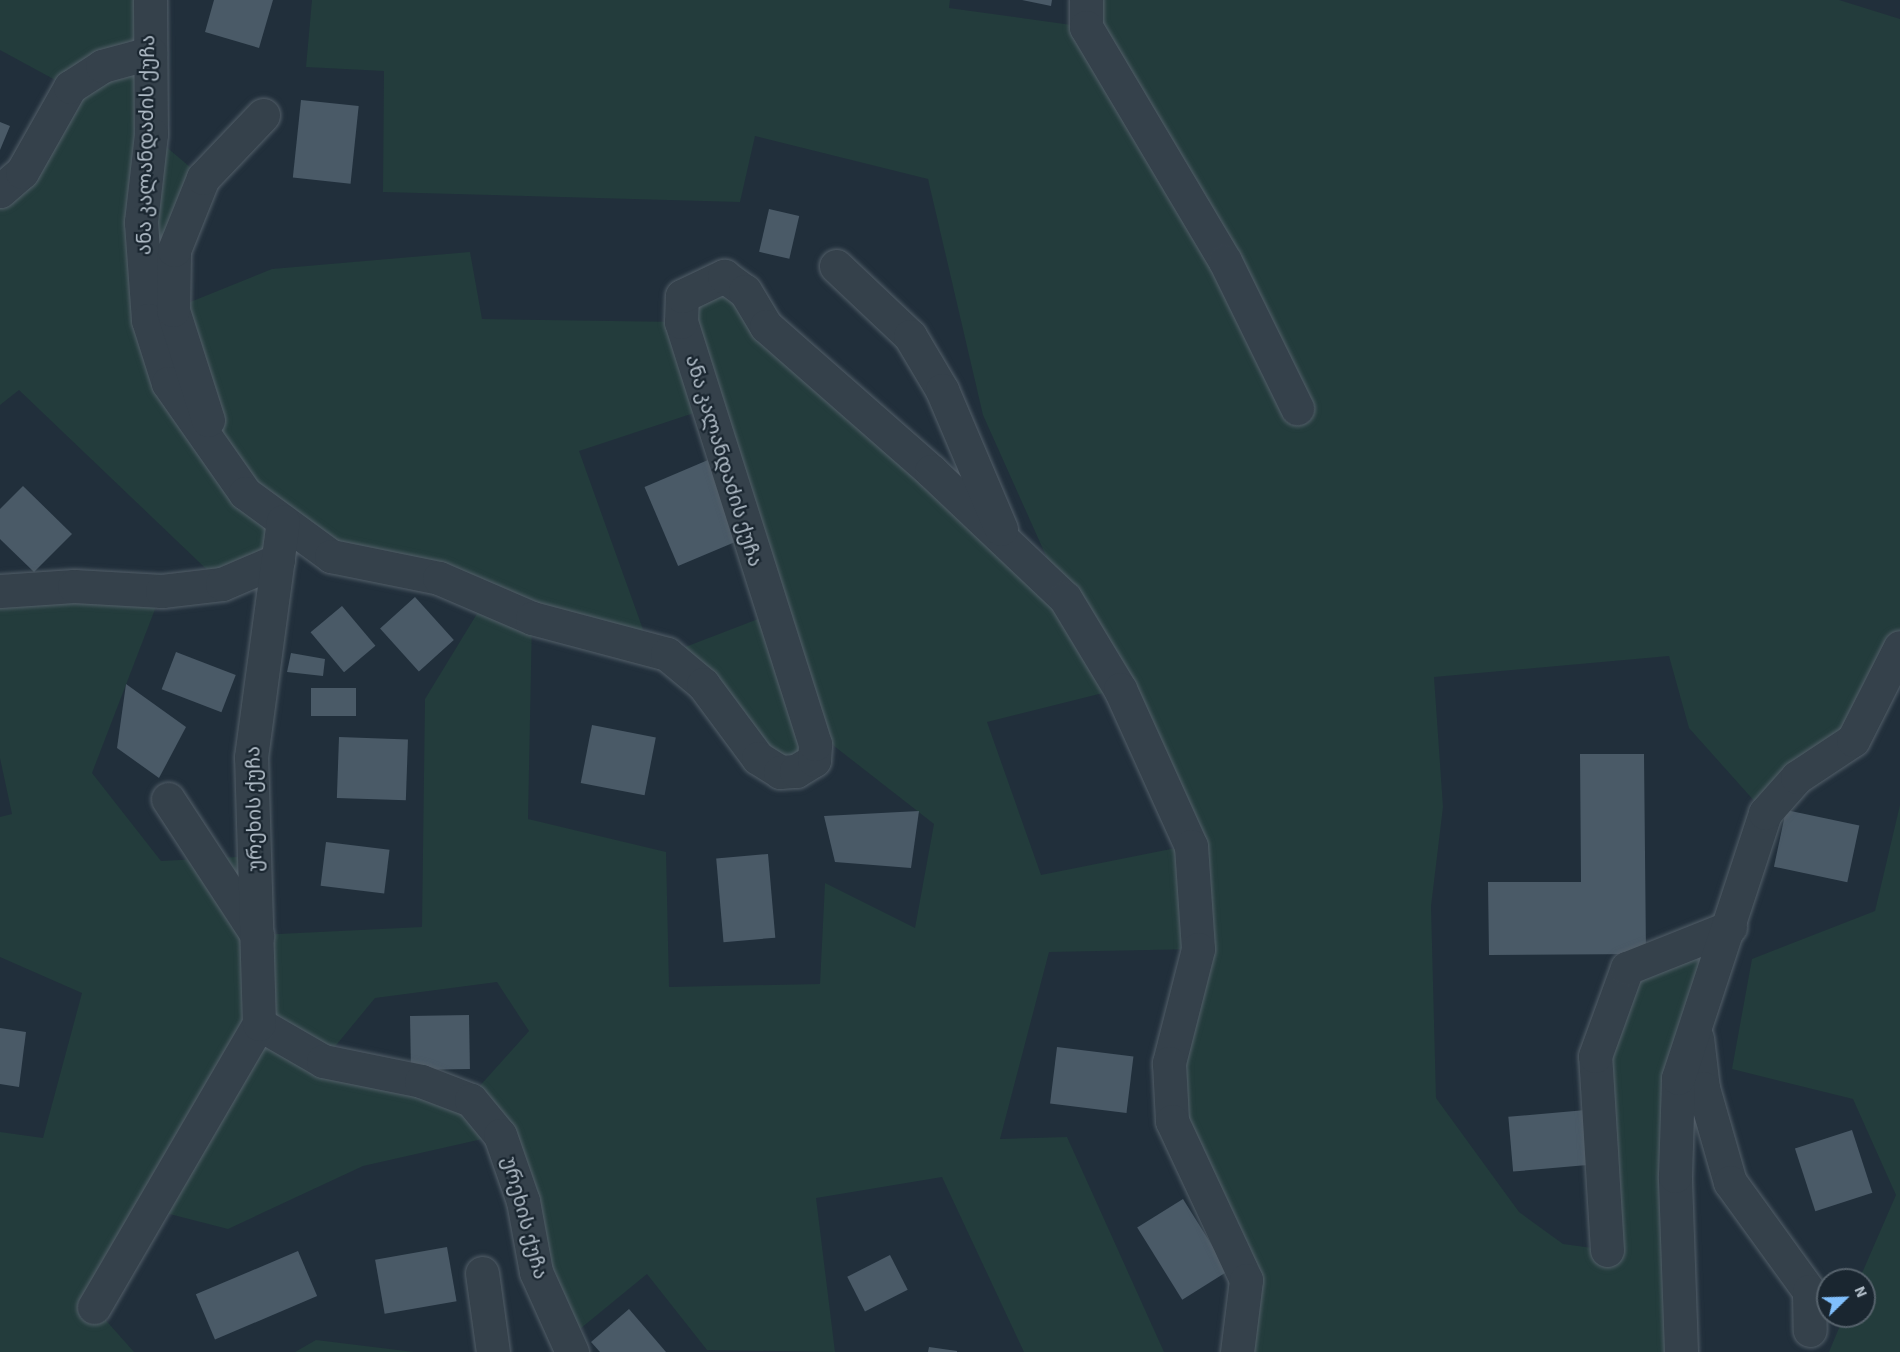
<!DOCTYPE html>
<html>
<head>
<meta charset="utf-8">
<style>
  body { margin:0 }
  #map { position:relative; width:1900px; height:1352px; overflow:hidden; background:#212f3b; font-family:"Source Sans 3","Noto Sans Georgian",sans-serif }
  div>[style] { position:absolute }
  .green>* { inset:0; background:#233c3c }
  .building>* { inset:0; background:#4a5a67; transform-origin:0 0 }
  .roads { filter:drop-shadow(0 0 2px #535f69) drop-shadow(0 0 2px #535f69) }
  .minor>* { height:33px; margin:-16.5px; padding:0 16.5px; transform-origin:16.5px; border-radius:16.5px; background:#35414b }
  span { translate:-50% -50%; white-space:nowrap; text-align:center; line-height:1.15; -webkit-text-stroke:4.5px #1a2630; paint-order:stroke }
  .street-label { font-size:20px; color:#b0bcc7 }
  .north { position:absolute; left:1816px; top:1268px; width:60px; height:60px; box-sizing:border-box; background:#1a2630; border:2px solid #56626c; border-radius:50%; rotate:67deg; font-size:16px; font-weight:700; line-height:24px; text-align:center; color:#b0bcc7 }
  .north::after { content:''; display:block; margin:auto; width:21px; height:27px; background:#80bffc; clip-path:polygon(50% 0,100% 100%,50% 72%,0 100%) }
</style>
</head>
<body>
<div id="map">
  <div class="green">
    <div style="clip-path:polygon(evenodd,0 0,150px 0,151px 134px,203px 178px,173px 309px,272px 269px,470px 252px,482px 319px,680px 322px,724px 276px,1064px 596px,983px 415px,928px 179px,755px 136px,740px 202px,383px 192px,384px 71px,306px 67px,312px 0,950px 0,949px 8px,1086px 27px,1086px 0,1839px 0,1900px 19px,1900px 647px,1853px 740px,1765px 813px,1689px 728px,1669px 656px,1434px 677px,1443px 807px,1431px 906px,1436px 1098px,1519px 1212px,1563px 1244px,1607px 1250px,1595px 1056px,1627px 968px,1730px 927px,1697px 1030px,1681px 1352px,1237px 1352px,1246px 1280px,1172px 1121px,1198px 949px,1049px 952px,1000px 1139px,1067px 1137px,1164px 1352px,1024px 1352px,942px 1177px,816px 1198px,835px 1352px,707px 1350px,647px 1274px,564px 1342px,500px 1135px,363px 1166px,228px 1229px,154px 1210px,94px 1307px,134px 1352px,0 1352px,0 1132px,43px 1138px,82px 993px,0 957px,0 817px,12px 814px,0 758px,0 591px,162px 591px,92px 773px,161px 861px,255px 856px,258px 935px,422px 927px,425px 699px,486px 599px,284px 521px,278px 560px,222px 584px,19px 390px,0 405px,0 191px,70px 88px,0 50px,0 0,706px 409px,771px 614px,667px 654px,796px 771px,811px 728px,934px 824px,915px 928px,825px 883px,820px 984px,669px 987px,666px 852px,528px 819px,532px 619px,650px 649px,579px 451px,706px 409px,0 0,1119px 689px,1191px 845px,1041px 875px,987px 722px,1119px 689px,0 0,497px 982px,529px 1031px,468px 1099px,323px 1061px,375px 998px,497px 982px)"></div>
    <div style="clip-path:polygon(1900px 805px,1900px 1352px,1829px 1352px,1844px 1316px,1864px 1316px,1864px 1280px,1859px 1280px,1896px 1195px,1853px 1099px,1732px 1069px,1752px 959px,1875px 911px)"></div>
    <div style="clip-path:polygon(316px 1340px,414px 1352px,295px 1352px)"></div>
  </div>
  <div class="building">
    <div style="clip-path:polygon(214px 0,273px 0,259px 48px,205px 32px)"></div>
    <div style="clip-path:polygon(1022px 0,1052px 0,1051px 6px)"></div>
    <div style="left:301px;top:100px;width:58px;height:78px;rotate:6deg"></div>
    <div style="clip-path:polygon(0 122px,10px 126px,0 150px)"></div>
    <div style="left:769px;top:209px;width:31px;height:44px;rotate:13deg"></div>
    <div style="left:708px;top:460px;width:86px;height:69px;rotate:67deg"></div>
    <div style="clip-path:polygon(23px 486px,72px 534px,34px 572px,0 539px,0 509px)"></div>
    <div style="left:415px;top:597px;width:58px;height:47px;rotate:48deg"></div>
    <div style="left:342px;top:606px;width:52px;height:41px;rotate:50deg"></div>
    <div style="left:176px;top:652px;width:64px;height:40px;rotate:21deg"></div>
    <div style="clip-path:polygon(291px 653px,325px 659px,323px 676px,287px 672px)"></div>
    <div style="clip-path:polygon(126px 684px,186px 727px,159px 778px,117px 748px)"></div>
    <div style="left:311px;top:688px;width:45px;height:28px"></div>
    <div style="left:592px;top:725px;width:65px;height:59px;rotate:11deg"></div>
    <div style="left:339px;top:737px;width:69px;height:61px;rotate:2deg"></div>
    <div style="clip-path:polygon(1580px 754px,1644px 754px,1646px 954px,1489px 955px,1488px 882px,1581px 882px)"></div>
    <div style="left:1786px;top:810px;width:75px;height:58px;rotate:12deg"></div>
    <div style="clip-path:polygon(919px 811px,911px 868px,835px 862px,824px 816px)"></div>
    <div style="left:326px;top:842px;width:64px;height:44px;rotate:7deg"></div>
    <div style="left:768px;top:854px;width:84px;height:52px;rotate:85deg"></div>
    <div style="left:469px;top:1015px;width:54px;height:59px;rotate:89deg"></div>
    <div style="clip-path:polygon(0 1028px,26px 1032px,19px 1087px,0 1084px)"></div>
    <div style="left:1057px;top:1047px;width:77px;height:57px;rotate:7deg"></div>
    <div style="left:1597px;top:1109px;width:55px;height:89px;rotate:85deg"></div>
    <div style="left:1852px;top:1130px;width:66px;height:60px;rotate:72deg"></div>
    <div style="left:1183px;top:1199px;width:85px;height:54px;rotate:58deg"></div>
    <div style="left:447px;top:1247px;width:55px;height:73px;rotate:80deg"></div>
    <div style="left:298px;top:1251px;width:49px;height:111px;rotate:67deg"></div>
    <div style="left:890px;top:1255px;width:39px;height:48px;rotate:63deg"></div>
    <div style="clip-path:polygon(629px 1309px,666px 1352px,600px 1352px,591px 1342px)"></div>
    <div style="clip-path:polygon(929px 1347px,957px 1351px,957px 1352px,928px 1352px)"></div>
  </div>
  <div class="roads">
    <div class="minor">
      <div style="left:150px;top:0;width:134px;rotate:89.6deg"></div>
      <div style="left:151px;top:134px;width:89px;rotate:96.5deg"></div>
      <div style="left:141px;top:222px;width:98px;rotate:85.9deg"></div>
      <div style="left:148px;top:320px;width:66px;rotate:72.4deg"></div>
      <div style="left:168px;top:383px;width:134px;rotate:55deg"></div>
      <div style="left:245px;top:493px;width:107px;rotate:36.2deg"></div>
      <div style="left:331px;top:556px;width:110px;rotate:11.5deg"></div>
      <div style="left:439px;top:578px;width:101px;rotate:23.3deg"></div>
      <div style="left:532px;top:618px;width:140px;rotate:14.9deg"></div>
      <div style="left:667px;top:654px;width:47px;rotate:39.8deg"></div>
      <div style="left:703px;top:684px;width:92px;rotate:53.4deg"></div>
      <div style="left:758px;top:758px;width:26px;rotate:32deg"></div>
      <div style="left:780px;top:772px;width:16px;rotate:-4deg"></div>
      <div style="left:796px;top:771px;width:21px;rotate:-31deg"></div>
      <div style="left:814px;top:760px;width:16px;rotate:-86deg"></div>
      <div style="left:815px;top:744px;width:443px;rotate:-107.6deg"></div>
      <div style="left:681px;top:322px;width:26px;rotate:-88deg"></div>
      <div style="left:682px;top:296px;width:47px;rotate:-25.5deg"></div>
      <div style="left:724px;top:276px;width:26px;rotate:36deg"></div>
      <div style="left:745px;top:291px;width:41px;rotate:59deg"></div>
      <div style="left:766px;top:326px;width:220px;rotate:41.3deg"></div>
      <div style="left:931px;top:471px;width:185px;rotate:43.5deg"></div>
      <div style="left:1065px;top:598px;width:106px;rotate:58.9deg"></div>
      <div style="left:1120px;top:689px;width:172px;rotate:65.7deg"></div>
      <div style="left:1191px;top:846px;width:103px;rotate:86.1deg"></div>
      <div style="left:1198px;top:949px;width:118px;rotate:104.3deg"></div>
      <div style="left:1169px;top:1063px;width:58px;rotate:87deg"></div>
      <div style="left:1172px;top:1121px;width:175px;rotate:65deg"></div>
      <div style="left:1246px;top:1280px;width:73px;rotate:97.1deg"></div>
      <div style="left:1086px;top:0;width:27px;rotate:90deg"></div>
      <div style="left:1086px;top:27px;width:272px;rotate:59.3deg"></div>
      <div style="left:1225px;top:261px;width:164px;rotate:63.9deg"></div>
      <div style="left:0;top:191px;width:29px;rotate:-41deg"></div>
      <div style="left:22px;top:172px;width:98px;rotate:-60.5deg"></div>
      <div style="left:70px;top:87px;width:38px;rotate:-33deg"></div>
      <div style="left:102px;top:66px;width:50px;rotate:-15.2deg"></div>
      <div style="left:836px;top:266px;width:102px;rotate:43.4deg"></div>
      <div style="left:910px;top:336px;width:63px;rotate:59.3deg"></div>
      <div style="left:942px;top:390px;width:151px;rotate:67deg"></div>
      <div style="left:208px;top:420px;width:115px;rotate:-107.7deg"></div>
      <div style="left:173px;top:310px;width:60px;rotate:-89deg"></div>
      <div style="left:174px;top:250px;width:78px;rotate:-68.1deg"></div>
      <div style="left:203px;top:178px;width:87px;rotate:-46.4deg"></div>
      <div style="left:0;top:591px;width:74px;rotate:-3.9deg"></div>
      <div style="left:74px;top:586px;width:88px;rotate:3.3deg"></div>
      <div style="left:162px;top:591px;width:60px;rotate:-6.7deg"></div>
      <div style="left:222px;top:584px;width:61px;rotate:-23.2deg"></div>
      <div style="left:168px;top:799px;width:163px;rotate:56.8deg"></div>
      <div style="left:259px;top:1024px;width:74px;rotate:30deg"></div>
      <div style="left:323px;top:1061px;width:100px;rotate:11.5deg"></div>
      <div style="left:421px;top:1081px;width:53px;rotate:20.8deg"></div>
      <div style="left:471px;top:1100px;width:45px;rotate:50.4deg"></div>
      <div style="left:500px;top:1135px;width:70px;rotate:70.8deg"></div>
      <div style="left:523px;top:1201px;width:72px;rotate:79.6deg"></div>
      <div style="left:536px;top:1272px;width:88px;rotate:65.8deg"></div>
      <div style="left:1697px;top:1038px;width:50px;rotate:83.2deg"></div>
      <div style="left:1703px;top:1088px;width:98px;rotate:74deg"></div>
      <div style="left:1730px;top:1182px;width:135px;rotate:54.1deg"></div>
      <div style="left:1809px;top:1291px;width:39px;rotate:89deg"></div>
      <div style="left:1607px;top:1250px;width:194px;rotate:-93.5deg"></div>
      <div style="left:1595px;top:1056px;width:94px;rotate:-70deg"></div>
      <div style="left:1627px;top:968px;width:111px;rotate:-21.7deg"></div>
      <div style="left:482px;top:1273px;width:80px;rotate:82.1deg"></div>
      <div style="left:94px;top:1307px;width:328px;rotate:-59.8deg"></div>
      <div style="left:259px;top:1024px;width:267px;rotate:-91.7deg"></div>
      <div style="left:251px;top:757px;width:238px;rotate:-82.3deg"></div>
      <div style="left:1681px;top:1352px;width:176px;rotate:-92deg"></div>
      <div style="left:1675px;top:1176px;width:98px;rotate:-88.2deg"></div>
      <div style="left:1678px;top:1078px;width:279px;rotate:-71.8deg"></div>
      <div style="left:1765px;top:813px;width:48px;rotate:-48.4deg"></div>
      <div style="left:1797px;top:777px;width:67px;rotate:-33.5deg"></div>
      <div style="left:1853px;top:740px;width:104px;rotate:-63.2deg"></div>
    </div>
  </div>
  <div class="street-label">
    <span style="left:147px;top:145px;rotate:-89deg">ანა კალანდაძის ქუჩა</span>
    <span style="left:723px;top:461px;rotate:73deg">ანა კალანდაძის ქუჩა</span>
    <span style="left:255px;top:809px;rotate:-91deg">ურეხის ქუჩა</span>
    <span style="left:524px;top:1218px;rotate:75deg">ურეხის ქუჩა</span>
  </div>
  <div class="north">N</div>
</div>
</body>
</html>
